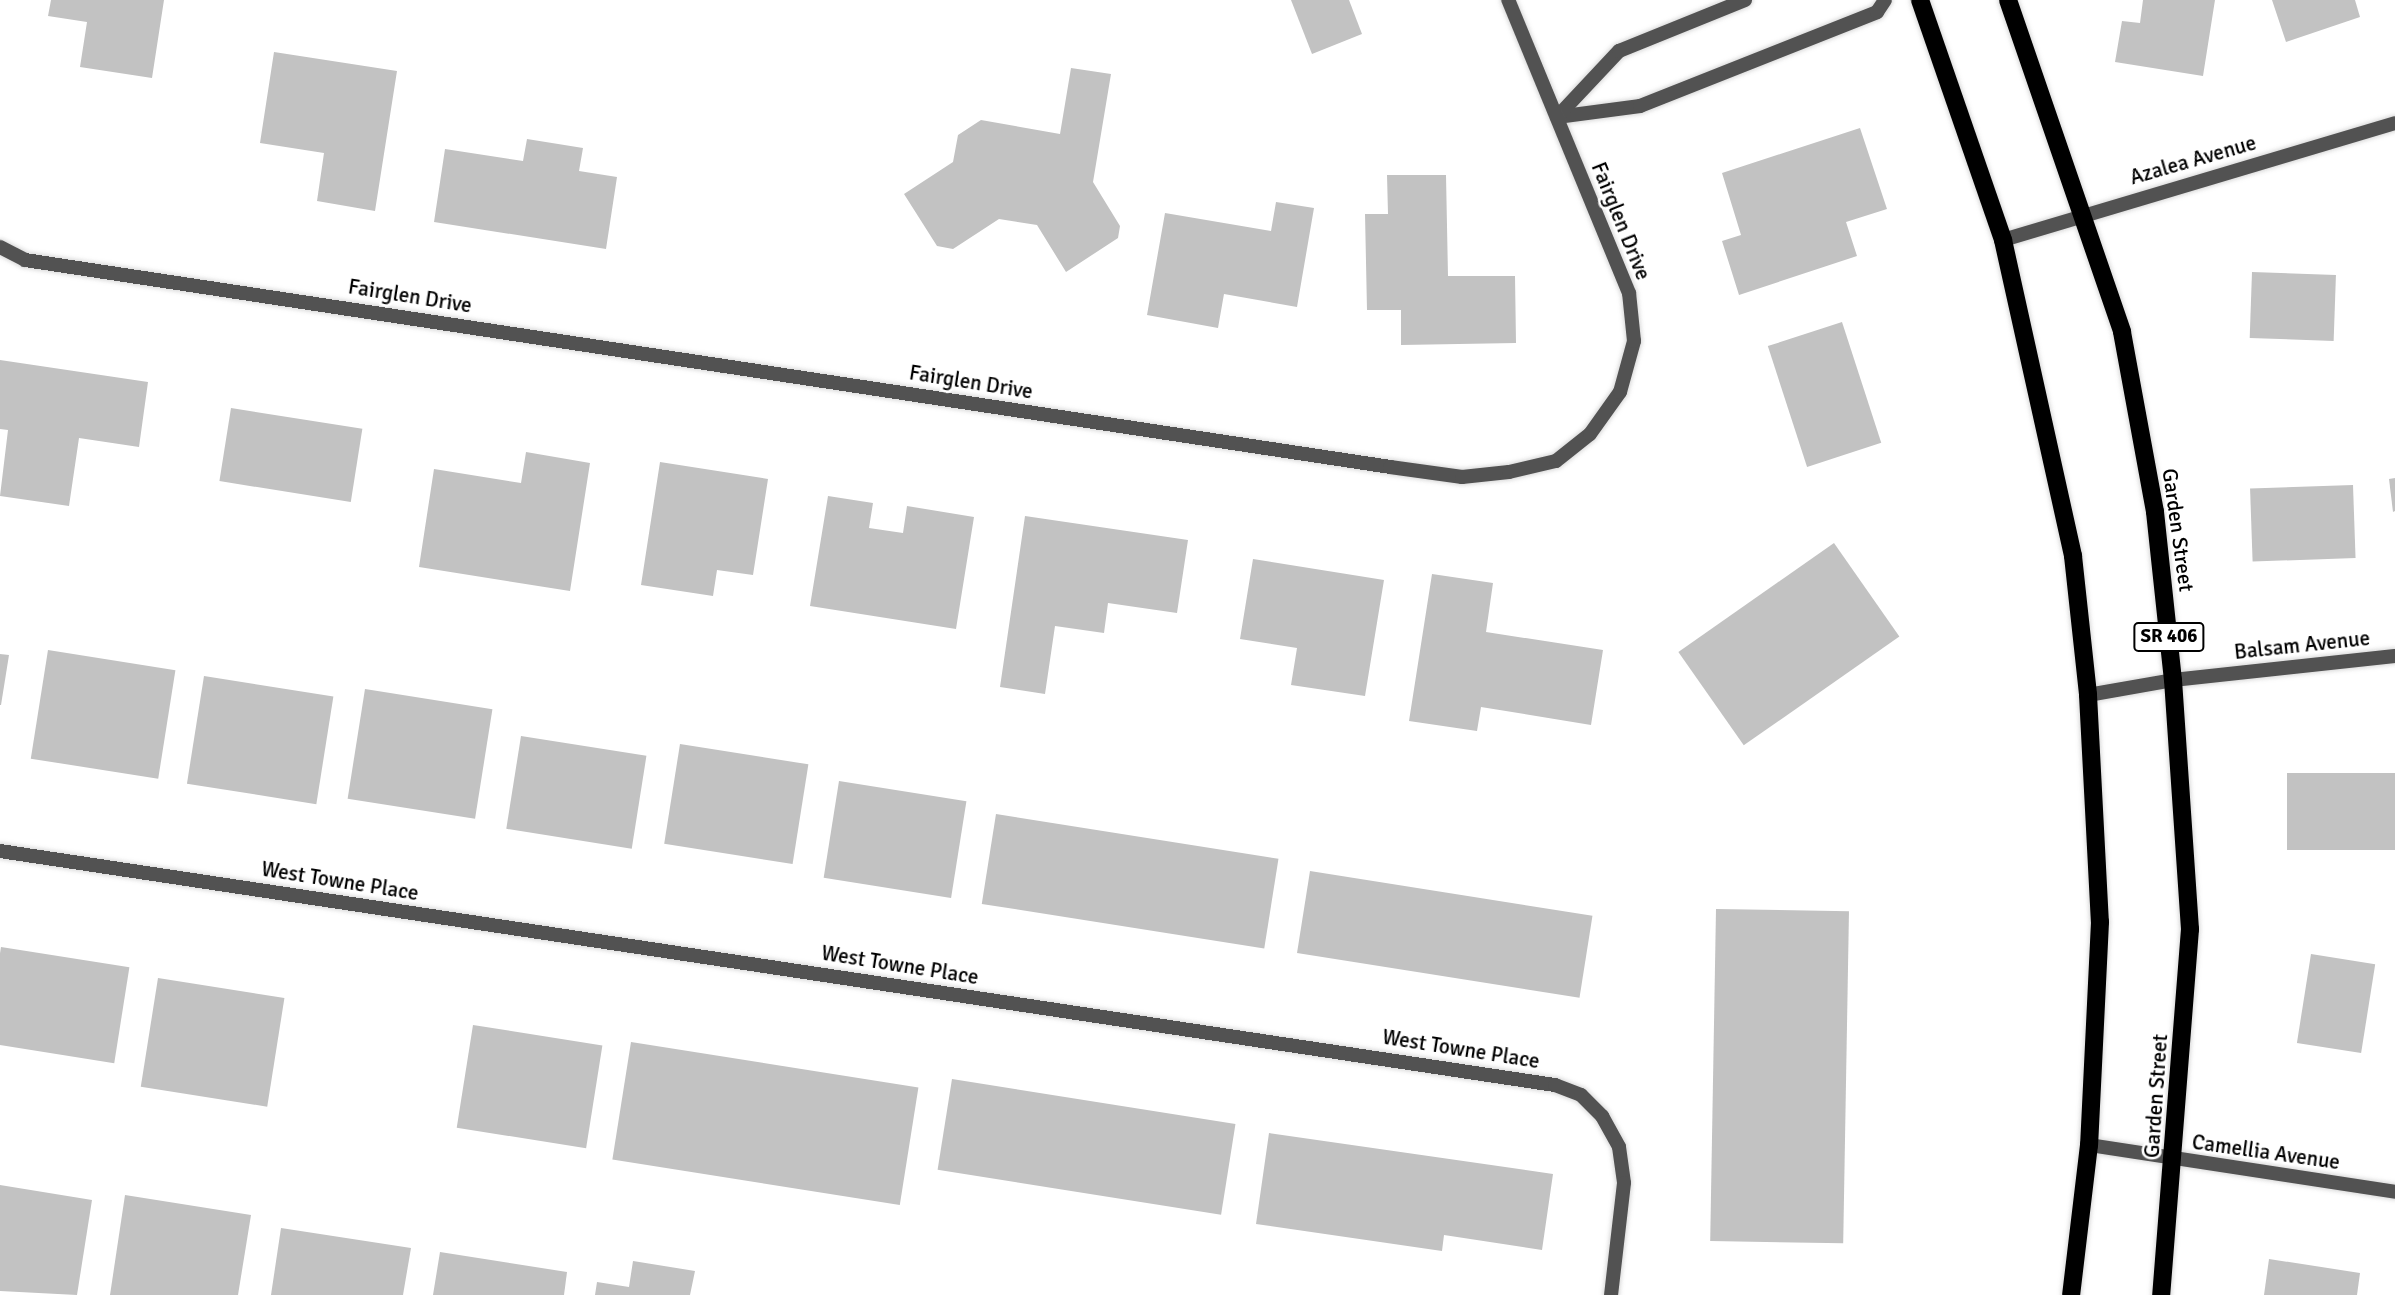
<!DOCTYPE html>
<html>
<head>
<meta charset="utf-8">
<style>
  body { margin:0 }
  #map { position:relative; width:2395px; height:1295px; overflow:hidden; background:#fff; font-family:Signika,sans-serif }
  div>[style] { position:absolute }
  .building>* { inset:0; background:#c2c2c2; transform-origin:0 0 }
  .roads { filter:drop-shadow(0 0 2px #dbdbdb) drop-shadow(0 0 2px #dbdbdb) }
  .minor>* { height:14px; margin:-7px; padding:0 7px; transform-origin:7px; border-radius:7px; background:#525252 }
  .primary>* { height:18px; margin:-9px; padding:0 9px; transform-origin:9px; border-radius:9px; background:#000 }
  span { translate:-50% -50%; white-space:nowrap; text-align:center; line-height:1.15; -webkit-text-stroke:5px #fff; paint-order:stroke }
  .shield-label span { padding:2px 5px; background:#fff; border:2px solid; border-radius:5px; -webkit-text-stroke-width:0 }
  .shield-label { font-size:19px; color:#000; font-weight:700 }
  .street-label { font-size:21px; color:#000 }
</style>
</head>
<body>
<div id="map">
  <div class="building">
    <div style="clip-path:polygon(51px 0,164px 0,152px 78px,80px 67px,87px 22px,48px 16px)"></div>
    <div style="clip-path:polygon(1291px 0,1349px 0,1362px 34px,1312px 54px)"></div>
    <div style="clip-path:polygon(2143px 0,2215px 0,2203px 76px,2115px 62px,2122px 21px,2140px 23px)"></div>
    <div style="clip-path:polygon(2272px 0,2355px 0,2360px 17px,2286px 42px)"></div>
    <div style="clip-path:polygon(274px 52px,397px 71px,375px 211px,317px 201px,324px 153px,260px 143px)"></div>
    <div style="clip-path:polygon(1071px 68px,1111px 74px,1093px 182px,1120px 226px,1118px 238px,1066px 272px,1037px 225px,999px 219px,953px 249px,937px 246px,904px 194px,953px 162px,958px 135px,981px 120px,1060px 134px)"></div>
    <div style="clip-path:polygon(1860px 128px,1887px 209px,1846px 222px,1857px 256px,1739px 295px,1722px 241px,1741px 235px,1722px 173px)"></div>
    <div style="clip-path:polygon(527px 139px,583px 148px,579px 171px,617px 177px,606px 249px,434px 222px,445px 149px,523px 161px)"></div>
    <div style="clip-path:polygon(1387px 175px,1446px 175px,1448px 276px,1515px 276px,1516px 343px,1401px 345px,1401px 310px,1367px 310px,1365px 214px,1388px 214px)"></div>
    <div style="clip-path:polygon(1276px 202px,1314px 208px,1297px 307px,1224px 294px,1218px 328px,1147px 315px,1165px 213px,1271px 231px)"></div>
    <div style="left:2252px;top:272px;width:84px;height:66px;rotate:2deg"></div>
    <div style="left:1842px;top:322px;width:127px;height:78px;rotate:72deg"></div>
    <div style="clip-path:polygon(0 360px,148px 382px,139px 447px,79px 438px,69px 506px,0 496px,8px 430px,0 429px)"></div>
    <div style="left:231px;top:408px;width:133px;height:74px;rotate:9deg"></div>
    <div style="clip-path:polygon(526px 452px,590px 463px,570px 591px,419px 567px,434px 469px,521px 483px)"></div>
    <div style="clip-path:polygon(660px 462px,768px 479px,753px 575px,717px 570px,713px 596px,641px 585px)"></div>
    <div style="clip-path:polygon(2395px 478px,2395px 511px,2393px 512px,2389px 479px)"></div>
    <div style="left:2353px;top:485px;width:73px;height:103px;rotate:88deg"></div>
    <div style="clip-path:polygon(828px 496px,873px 503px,869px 528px,903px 533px,907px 506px,974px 517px,956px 629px,810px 606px)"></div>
    <div style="clip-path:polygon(1025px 516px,1188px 540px,1177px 613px,1108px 603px,1104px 633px,1055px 626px,1045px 694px,1000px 687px)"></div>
    <div style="left:1834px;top:543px;width:114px;height:190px;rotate:55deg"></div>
    <div style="clip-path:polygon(1253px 559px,1384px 580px,1365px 696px,1291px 685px,1297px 648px,1240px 639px)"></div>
    <div style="clip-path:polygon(1432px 574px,1493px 583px,1486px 632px,1603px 650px,1591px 725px,1481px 707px,1477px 731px,1409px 721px)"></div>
    <div style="left:48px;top:650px;width:129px;height:110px;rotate:9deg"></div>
    <div style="clip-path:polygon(0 654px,9px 655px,1px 705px,0 705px)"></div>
    <div style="left:204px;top:676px;width:131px;height:109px;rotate:9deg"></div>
    <div style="left:365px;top:689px;width:129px;height:111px;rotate:9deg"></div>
    <div style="left:521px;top:736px;width:127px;height:94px;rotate:9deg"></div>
    <div style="left:680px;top:744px;width:130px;height:101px;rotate:9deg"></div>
    <div style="left:2395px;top:773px;width:77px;height:108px;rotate:90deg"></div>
    <div style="left:839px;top:781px;width:129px;height:98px;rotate:9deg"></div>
    <div style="left:996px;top:814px;width:286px;height:91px;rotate:9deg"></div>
    <div style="left:1310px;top:871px;width:286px;height:83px;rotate:9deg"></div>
    <div style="left:1716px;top:909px;width:133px;height:332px;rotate:1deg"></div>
    <div style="left:1px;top:947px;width:130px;height:97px;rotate:9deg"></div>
    <div style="left:2311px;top:954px;width:65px;height:90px;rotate:9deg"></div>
    <div style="left:158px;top:978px;width:128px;height:110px;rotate:9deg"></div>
    <div style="left:473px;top:1025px;width:131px;height:104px;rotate:9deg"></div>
    <div style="left:631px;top:1042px;width:291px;height:119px;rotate:9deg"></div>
    <div style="left:952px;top:1079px;width:287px;height:92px;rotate:9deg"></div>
    <div style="clip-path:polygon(1269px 1133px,1553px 1174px,1542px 1250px,1444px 1235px,1442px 1251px,1256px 1224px)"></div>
    <div style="clip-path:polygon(0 1185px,92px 1200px,77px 1295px,0 1291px)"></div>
    <div style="clip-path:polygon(125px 1195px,251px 1215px,238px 1295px,110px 1295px)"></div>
    <div style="clip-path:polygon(281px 1228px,411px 1248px,403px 1295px,271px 1295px)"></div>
    <div style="clip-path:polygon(440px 1252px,567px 1272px,564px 1295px,433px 1295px)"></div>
    <div style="clip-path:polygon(2269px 1259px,2360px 1273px,2357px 1295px,2264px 1295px)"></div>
    <div style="clip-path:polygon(633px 1261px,695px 1271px,690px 1295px,595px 1295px,597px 1282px,629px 1287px)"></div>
  </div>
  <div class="roads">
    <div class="minor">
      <div style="left:1557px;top:117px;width:84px;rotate:-7.5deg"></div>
      <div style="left:1640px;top:106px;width:255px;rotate:-21.6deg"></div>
      <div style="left:1877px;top:12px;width:14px;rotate:-56deg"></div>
      <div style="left:1557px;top:117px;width:91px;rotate:-46.8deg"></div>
      <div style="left:1619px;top:51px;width:136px;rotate:-22deg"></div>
      <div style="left:2003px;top:240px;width:409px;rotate:-16.6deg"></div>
      <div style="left:0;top:247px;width:28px;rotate:27deg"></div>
      <div style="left:25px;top:260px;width:1381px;rotate:8.62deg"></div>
      <div style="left:1390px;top:467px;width:73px;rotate:7.9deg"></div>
      <div style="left:1462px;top:477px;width:47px;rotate:-6.1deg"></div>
      <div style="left:1509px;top:472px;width:48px;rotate:-13.2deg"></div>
      <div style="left:1556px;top:461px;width:43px;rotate:-38.5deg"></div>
      <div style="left:1590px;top:434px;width:52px;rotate:-54.5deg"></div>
      <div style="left:1620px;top:392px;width:53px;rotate:-74.6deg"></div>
      <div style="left:1634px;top:341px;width:48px;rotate:-95.9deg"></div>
      <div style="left:1629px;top:293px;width:317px;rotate:-112.4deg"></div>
      <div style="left:2088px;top:695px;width:86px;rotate:-10deg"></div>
      <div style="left:2173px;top:680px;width:223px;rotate:-6.2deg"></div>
      <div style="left:0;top:851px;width:1573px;rotate:8.56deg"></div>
      <div style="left:1555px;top:1085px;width:28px;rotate:21deg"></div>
      <div style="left:1581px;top:1095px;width:30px;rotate:45deg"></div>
      <div style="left:1602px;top:1116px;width:35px;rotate:61deg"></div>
      <div style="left:1619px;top:1147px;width:36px;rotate:82deg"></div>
      <div style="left:1624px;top:1183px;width:113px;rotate:96.6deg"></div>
      <div style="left:2089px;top:1145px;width:310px;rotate:8.7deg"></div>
    </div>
    <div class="primary">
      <div style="left:1920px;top:0;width:254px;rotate:70.9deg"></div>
      <div style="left:2003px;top:240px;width:324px;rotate:77.5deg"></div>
      <div style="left:2073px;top:556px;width:140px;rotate:83.8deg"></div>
      <div style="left:2088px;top:695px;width:227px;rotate:87deg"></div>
      <div style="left:2100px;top:922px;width:223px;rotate:92.8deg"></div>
      <div style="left:2089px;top:1145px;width:151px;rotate:96.8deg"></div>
      <div style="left:2008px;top:0;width:351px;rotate:71deg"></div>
      <div style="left:2122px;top:332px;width:183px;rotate:79.6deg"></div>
      <div style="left:2155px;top:512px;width:169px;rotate:83.9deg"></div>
      <div style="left:2173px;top:680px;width:250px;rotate:86.1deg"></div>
      <div style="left:2190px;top:929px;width:367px;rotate:94.5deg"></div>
    </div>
  </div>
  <div class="shield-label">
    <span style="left:2169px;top:637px">SR 406</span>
  </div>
  <div class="street-label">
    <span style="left:2193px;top:160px;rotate:-16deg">Azalea Avenue</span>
    <span style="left:1621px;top:221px;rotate:68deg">Fairglen Drive</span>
    <span style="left:410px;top:296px;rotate:9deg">Fairglen Drive</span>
    <span style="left:971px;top:382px;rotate:9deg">Fairglen Drive</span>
    <span style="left:2178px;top:530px;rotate:82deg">Garden Street</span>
    <span style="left:2302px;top:645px;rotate:-6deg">Balsam Avenue</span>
    <span style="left:340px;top:881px;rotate:9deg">West Towne Place</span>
    <span style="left:900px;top:965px;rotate:9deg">West Towne Place</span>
    <span style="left:1461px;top:1049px;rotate:9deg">West Towne Place</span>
    <span style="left:2156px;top:1096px;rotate:-86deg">Garden Street</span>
    <span style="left:2266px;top:1152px;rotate:8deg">Camellia Avenue</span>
  </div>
</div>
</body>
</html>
